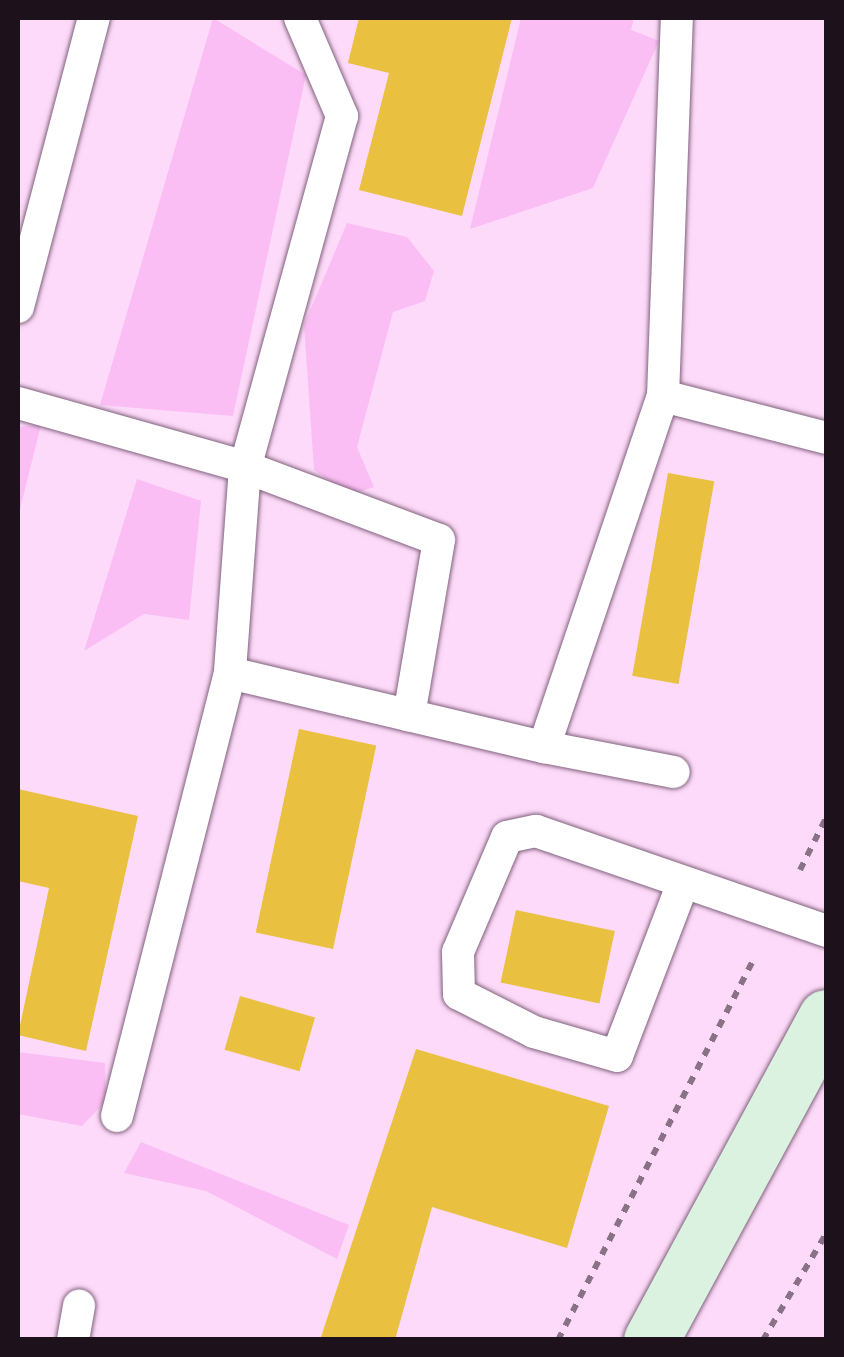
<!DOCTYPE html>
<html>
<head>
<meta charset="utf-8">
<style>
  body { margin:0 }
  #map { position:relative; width:844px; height:1357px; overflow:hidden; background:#fddaf9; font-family:Inter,sans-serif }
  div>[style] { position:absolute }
  .green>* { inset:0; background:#fbbef4 }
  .building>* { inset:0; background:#e9c040; transform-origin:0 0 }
  .path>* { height:6px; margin-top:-3px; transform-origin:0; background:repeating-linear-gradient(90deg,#897286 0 8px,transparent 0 16px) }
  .roads { filter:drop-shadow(0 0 2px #80627d) drop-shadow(0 0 2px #80627d) }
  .service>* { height:32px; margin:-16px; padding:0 16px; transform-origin:16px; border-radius:16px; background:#fff }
  .secondary>* { height:55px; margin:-27.5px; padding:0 27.5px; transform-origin:27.5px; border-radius:27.5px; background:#dbf2e0 }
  span { translate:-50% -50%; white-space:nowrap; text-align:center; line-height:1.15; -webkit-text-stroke:10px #fddaf9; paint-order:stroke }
  .frame { position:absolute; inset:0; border:20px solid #1d111b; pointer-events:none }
</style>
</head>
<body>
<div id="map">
  <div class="green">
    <div style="clip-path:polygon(213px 18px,306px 75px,233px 416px,100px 405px)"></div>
    <div style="clip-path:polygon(521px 18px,634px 18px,631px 30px,659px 41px,593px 188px,470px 229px)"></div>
    <div style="clip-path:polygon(347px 223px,407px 237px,434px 271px,425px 301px,393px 312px,357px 447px,374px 487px,350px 495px,314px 470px,304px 325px)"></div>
    <div style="clip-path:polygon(41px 425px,18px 517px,18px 427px)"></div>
    <div style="clip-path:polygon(137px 479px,201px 501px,189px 620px,144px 614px,84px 651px)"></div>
    <div style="clip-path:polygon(18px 1052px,105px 1063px,106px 1101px,82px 1126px,18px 1114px)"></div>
    <div style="clip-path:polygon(141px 1142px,349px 1225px,337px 1259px,206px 1191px,124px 1173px)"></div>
  </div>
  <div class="building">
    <div style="clip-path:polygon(359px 18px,512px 18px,462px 216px,359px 190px,389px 73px,348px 63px)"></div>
    <div style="left:668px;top:473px;width:47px;height:206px;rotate:10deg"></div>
    <div style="left:299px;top:729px;width:79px;height:208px;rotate:12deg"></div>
    <div style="clip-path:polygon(18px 789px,138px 816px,86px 1051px,18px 1035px,49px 888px,18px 881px)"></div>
    <div style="left:516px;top:910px;width:101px;height:74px;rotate:12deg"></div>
    <div style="left:240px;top:996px;width:78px;height:56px;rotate:16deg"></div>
    <div style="clip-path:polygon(416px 1049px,609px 1106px,567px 1248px,432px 1207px,395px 1340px,320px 1340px)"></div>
  </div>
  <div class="path">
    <div style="left:800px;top:870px;width:58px;rotate:-63.4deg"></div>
    <div style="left:558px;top:1340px;width:431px;rotate:-62.8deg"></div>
    <div style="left:763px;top:1340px;width:123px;rotate:-59.3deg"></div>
  </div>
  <div class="roads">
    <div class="service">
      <div style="left:300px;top:18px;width:107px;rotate:66.8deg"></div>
      <div style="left:342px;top:116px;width:364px;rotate:105.4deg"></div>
      <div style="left:245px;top:467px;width:207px;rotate:20.6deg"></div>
      <div style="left:439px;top:540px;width:178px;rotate:99.7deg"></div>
      <div style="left:18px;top:307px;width:299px;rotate:-75.3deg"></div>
      <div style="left:663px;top:396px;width:378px;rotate:-87.9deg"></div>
      <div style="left:18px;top:403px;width:236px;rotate:15.7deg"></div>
      <div style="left:245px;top:467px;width:207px;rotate:94.2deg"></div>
      <div style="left:544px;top:747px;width:132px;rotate:10.9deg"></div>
      <div style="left:683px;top:883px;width:185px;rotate:110.9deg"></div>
      <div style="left:617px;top:1056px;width:86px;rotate:-163.9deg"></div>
      <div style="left:534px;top:1032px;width:84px;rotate:-153.1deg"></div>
      <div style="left:459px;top:994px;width:42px;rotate:-91.4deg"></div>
      <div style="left:458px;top:952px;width:125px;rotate:-66.9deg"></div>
      <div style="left:507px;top:837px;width:30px;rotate:-12deg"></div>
      <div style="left:536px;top:831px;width:307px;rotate:19deg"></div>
      <div style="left:117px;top:1116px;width:457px;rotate:-75.7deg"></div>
      <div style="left:230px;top:673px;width:323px;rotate:13.3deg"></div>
      <div style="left:544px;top:747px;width:371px;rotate:-71.3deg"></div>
      <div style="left:663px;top:396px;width:168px;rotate:14.4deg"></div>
      <div style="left:73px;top:1340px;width:35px;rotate:-80deg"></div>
    </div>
    <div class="secondary">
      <div style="left:651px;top:1340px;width:367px;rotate:-61.6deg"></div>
    </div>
  </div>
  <div class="frame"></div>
</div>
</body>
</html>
